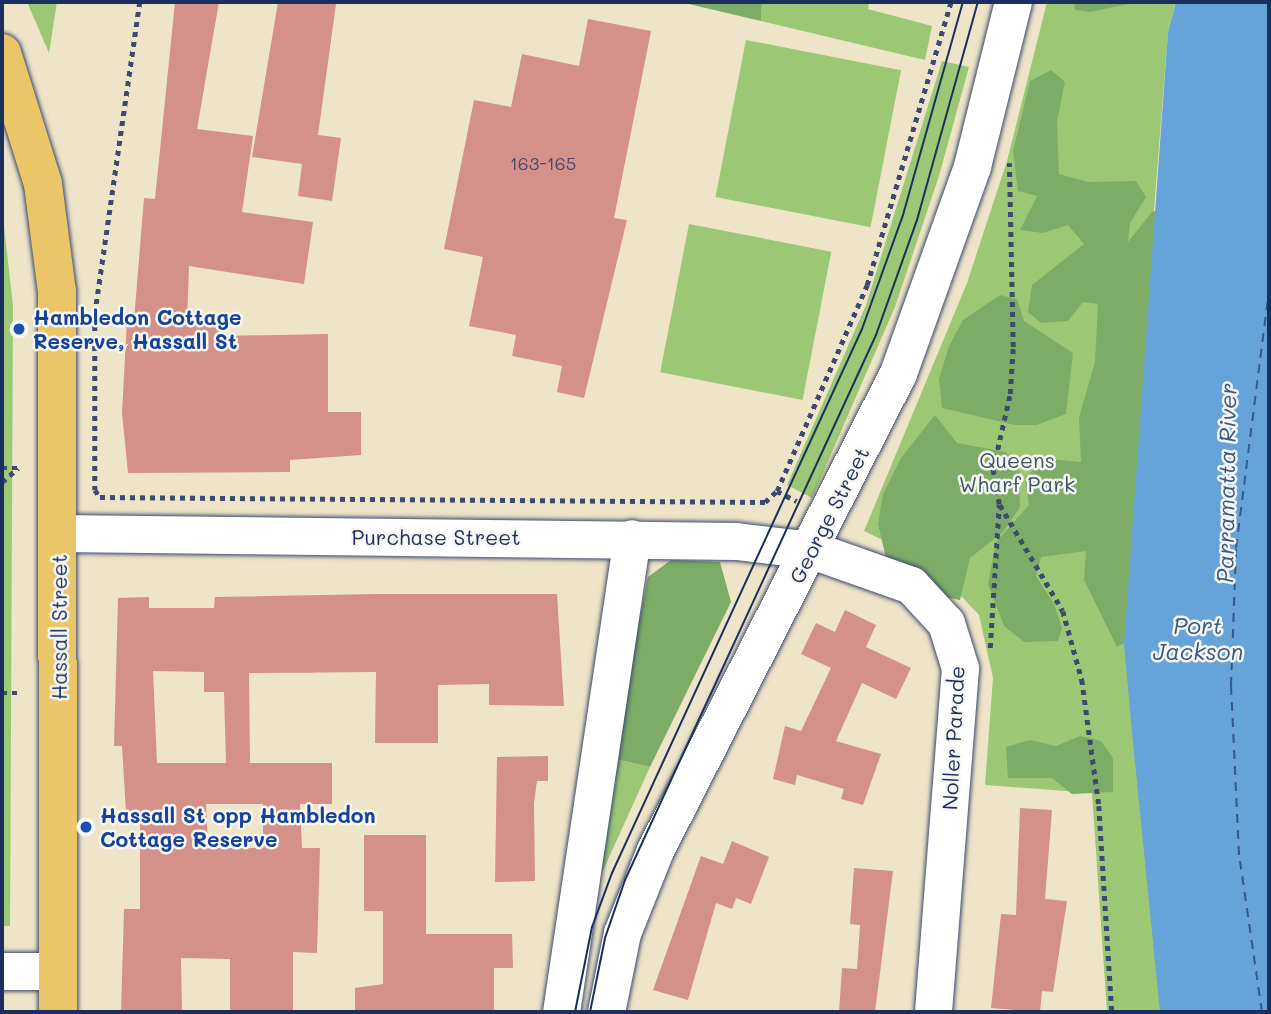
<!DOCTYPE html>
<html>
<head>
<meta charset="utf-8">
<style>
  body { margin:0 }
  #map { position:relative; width:1271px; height:1014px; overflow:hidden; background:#eee4c8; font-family:Mali,sans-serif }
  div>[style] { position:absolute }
  .green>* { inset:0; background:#9cc875; transform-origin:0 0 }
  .forest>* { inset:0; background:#7dac66 }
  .water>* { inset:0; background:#66a3d8 }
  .ferry>* { height:2px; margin-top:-1px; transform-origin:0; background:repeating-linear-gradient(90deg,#355889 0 9px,transparent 0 16px) }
  .building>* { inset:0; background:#d4918a }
  .path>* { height:4.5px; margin-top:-2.25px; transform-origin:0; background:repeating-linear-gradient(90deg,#3b4a6e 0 5px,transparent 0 10px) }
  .roads { filter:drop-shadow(0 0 2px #3b4a6e) drop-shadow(0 0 2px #3b4a6e) }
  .minor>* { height:37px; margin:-18.5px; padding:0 18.5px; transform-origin:18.5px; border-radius:18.5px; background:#fff }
  .major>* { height:38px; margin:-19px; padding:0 19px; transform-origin:19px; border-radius:19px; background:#ebc669 }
  .tram>* { height:2px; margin:-1px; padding:0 1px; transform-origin:1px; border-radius:1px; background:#1b2f5e }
  .dots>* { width:19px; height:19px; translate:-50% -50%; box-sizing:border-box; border:4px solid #f6f6f2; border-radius:50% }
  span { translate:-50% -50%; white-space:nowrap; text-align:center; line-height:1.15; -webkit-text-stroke:5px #f6f6f2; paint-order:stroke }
  .number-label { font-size:18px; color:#494869 }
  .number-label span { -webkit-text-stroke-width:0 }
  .transit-label { font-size:21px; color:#164399; font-weight:700 }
  .left { translate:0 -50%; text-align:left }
  .park-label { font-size:21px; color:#3b5564 }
  .street-label { font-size:21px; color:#1b2f5e }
  .water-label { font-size:23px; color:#355889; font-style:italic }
  .frame { position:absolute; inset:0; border:4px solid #1b2f5e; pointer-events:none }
</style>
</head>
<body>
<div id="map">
  <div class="green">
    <div style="clip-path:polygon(27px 2px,57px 2px,49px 53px)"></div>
    <div style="clip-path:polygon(762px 2px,869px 2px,868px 9px,932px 26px,925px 60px,761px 21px)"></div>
    <div style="clip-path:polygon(1047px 2px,1176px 2px,1168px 32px,1148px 287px,1160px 1012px,1107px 1012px,1092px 793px,985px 785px,993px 678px,979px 615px,930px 563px,864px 531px,967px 283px,1007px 161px)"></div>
    <div style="left:746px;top:40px;width:158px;height:160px;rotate:11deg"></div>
    <div style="clip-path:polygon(942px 61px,969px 67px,939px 176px,895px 307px,812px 498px,787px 485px,866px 305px)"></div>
    <div style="clip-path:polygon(2px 208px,13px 306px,10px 926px,2px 926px)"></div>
    <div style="left:689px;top:224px;width:145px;height:151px;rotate:11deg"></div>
    <div style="clip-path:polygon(611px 758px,650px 767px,601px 875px,594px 873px)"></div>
  </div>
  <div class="forest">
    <div style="clip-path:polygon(680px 2px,762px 2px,761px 21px)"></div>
    <div style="clip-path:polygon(1074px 2px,1137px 2px,1090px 12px,1075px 10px)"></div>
    <div style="clip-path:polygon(1051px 70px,1065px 82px,1057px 121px,1059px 174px,1088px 182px,1136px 181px,1146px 197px,1130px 223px,1128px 242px,1152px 212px,1171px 207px,1132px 639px,1117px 647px,1084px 580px,1086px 551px,1041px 557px,1036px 576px,1054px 604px,1062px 628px,1058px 641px,1024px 642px,1004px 626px,988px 584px,996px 542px,1029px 505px,1025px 477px,1048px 459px,1081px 462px,1079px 417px,1095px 362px,1098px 304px,1083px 302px,1068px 321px,1041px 323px,1028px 312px,1032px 285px,1084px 244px,1068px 225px,1043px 233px,1020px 230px,1037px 196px,1018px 191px,1013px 151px,1030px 81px)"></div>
    <div style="clip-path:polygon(1000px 295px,1017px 299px,1024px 321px,1073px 353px,1066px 414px,1037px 425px,1015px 425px,942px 408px,939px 379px,949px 346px,963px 320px)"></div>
    <div style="clip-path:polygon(935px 415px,957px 443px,1006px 452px,1019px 469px,1020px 507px,1003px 532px,970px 558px,960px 600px,940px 596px,886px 558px,878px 524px,883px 494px,901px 458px)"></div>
    <div style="clip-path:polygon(671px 560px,720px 562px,731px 602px,650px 767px,611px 758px,648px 577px)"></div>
    <div style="clip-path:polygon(1080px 736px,1101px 741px,1113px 758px,1113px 792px,1072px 794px,1052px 778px,1008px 778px,1006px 747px,1030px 740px,1056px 746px)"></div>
  </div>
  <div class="water">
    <div style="clip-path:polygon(1176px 2px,1269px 2px,1269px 1012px,1160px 1012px,1132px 732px,1124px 644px,1168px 32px)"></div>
  </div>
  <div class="ferry">
    <div style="left:1262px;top:1012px;width:159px;rotate:-98.3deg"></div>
    <div style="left:1239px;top:855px;width:169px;rotate:-92.7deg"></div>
    <div style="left:1231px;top:686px;width:138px;rotate:-87.9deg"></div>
    <div style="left:1236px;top:548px;width:260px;rotate:-82.7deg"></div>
  </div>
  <div class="building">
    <div style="clip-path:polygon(175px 2px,219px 2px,197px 129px,253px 136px,242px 212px,313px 222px,304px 284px,189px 266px,187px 324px,222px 326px,222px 336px,328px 334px,328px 412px,361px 412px,361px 455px,290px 460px,290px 472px,128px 473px,122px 413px,127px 320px,134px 320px,144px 198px,155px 199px)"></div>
    <div style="clip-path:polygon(278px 2px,336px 4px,318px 135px,341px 138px,332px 201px,298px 196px,302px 164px,252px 157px)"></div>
    <div style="clip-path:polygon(588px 19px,651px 31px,614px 218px,627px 220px,584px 398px,557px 392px,562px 366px,512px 356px,516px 335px,469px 326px,483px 257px,444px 249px,474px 100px,511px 107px,522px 54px,579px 66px)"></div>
    <div style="clip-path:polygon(evenodd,377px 594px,557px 594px,564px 706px,489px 705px,489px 684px,438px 685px,438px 743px,375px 743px,376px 672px,249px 673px,250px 763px,332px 763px,332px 804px,300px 804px,302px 848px,320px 848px,317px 953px,293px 952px,293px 1012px,230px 1012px,230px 959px,181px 958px,182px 1012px,121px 1012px,124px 909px,140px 909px,140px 813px,126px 813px,122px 746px,114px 746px,118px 598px,149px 597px,149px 608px,214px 608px,215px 597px,377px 594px,153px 671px,204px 672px,204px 692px,224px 692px,226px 763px,157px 763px,153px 671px,377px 594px,206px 804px,263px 804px,263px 848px,208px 848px,206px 804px)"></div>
    <div style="clip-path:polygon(845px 610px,876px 625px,866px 647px,911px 668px,896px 699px,862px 683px,836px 741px,881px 754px,863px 805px,841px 799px,844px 789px,797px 775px,795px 785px,773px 779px,785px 726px,801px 731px,831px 668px,801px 654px,816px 623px,835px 632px)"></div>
    <div style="clip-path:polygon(548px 756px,548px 781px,537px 781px,534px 803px,535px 881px,495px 882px,497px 757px)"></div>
    <div style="clip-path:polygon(1020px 808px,1052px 810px,1045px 899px,1067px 901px,1053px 992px,1042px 991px,1040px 1012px,991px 1008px,1001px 914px,1016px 915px)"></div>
    <div style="clip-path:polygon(364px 835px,426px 835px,426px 934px,512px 934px,513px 968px,494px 968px,494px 1011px,355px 1011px,355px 988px,383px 984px,383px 911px,364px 911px)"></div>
    <div style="clip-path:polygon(732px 841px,769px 857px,751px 904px,736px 898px,732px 909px,716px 903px,688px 1000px,653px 990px,701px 856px,723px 864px)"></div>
    <div style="clip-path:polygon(854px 868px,893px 871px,875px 1012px,839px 1012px,842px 968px,857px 969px,860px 925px,850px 924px)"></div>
  </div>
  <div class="path">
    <div style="left:140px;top:2px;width:317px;rotate:98.2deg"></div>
    <div style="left:95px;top:316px;width:174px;rotate:90deg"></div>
    <div style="left:95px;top:490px;width:9px;rotate:54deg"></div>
    <div style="left:100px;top:497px;width:665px;rotate:0.43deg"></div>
    <div style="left:765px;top:502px;width:16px;rotate:-43deg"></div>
    <div style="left:777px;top:491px;width:225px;rotate:-66.4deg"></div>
    <div style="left:867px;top:285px;width:295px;rotate:-73.5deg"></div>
    <div style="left:2px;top:468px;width:16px"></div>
    <div style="left:2px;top:482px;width:21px;rotate:-41deg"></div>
    <div style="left:777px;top:491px;width:22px;rotate:27deg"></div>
    <div style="left:1000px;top:505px;width:123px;rotate:59.3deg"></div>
    <div style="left:1063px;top:611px;width:72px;rotate:74.6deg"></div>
    <div style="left:1082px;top:680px;width:127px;rotate:82.3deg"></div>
    <div style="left:1099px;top:806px;width:206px;rotate:86.4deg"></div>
    <div style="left:990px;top:648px;width:144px;rotate:-86.4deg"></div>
    <div style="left:999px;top:504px;width:36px;rotate:-100deg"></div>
    <div style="left:993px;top:469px;width:77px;rotate:-77.2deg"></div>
    <div style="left:1010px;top:394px;width:47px;rotate:-86.3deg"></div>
    <div style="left:1013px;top:347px;width:184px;rotate:-91.2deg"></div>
    <div style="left:2px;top:693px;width:17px"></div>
  </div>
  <div class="roads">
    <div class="minor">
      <div style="left:59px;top:533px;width:677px;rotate:0.68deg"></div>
      <div style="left:736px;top:541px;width:77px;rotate:6.8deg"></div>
      <div style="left:812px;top:550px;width:105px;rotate:19.5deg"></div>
      <div style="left:911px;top:585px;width:52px;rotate:47.4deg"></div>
      <div style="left:946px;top:623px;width:47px;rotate:72.7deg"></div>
      <div style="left:960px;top:668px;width:345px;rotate:94.5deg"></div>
      <div style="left:2px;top:971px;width:56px"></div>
      <div style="left:561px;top:1012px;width:479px;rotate:-81.5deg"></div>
      <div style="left:606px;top:1012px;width:81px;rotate:-78.6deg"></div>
      <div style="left:622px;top:933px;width:89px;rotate:-68.3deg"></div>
      <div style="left:655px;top:850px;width:535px;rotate:-63deg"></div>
      <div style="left:898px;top:373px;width:220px;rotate:-70.3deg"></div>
      <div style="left:972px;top:166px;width:169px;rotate:-76deg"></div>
    </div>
    <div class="major">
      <div style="left:2px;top:53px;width:137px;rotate:72.6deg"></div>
      <div style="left:43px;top:184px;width:109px;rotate:82.6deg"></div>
      <div style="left:57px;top:292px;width:720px;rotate:89.92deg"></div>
    </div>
  </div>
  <div class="tram">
    <div style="left:575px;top:1012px;width:87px;rotate:-78.7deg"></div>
    <div style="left:592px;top:927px;width:58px;rotate:-69.7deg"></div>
    <div style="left:612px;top:873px;width:599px;rotate:-65.32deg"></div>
    <div style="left:862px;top:329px;width:121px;rotate:-70.2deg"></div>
    <div style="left:903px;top:215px;width:221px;rotate:-74.3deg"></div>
    <div style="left:590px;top:1012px;width:76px;rotate:-78.5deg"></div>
    <div style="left:605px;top:938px;width:61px;rotate:-71deg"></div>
    <div style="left:625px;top:880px;width:600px;rotate:-65.27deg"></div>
    <div style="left:876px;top:335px;width:122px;rotate:-70.4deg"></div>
    <div style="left:917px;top:220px;width:226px;rotate:-74.4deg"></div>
  </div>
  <div class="dots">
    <div style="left:19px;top:329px;background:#1a4fb4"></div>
    <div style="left:86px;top:827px;background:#1a4fb4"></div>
  </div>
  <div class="number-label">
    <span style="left:543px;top:163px">163-165</span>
  </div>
  <div class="transit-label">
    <span class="left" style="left:33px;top:329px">Hambledon Cottage<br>Reserve, Hassall St</span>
    <span class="left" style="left:100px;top:827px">Hassall St opp Hambledon<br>Cottage Reserve</span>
  </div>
  <div class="park-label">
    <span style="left:1017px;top:472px">Queens<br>Wharf Park</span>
  </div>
  <div class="street-label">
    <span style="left:829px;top:515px;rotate:-63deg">George Street</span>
    <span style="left:436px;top:537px">Purchase Street</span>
    <span style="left:59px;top:627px;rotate:-90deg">Hassall Street</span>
    <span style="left:953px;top:738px;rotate:-87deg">Noller Parade</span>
  </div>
  <div class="water-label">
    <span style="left:1226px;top:483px;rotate:-89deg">Parramatta River</span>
    <span style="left:1198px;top:638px">Port<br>Jackson</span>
  </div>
  <div class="frame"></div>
</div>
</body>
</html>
